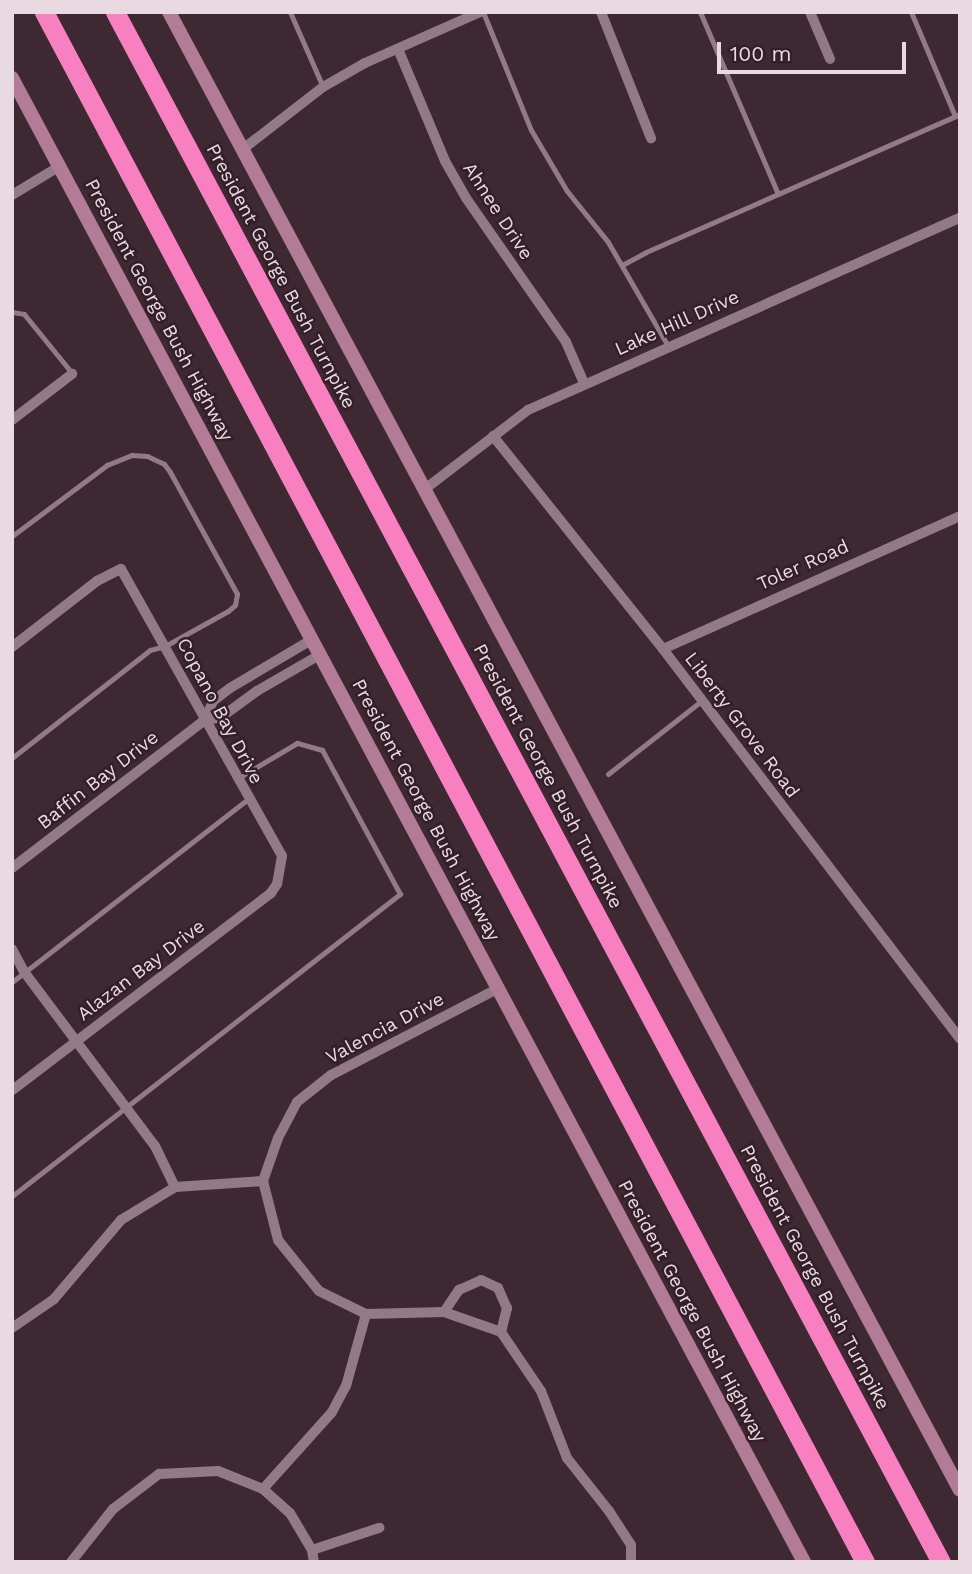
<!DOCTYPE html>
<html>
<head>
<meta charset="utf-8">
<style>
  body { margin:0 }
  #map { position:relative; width:972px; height:1574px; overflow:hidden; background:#3e2933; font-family:"Work Sans",sans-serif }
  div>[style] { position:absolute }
  .lane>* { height:5px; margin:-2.5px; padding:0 2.5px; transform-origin:2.5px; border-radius:2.5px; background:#947a86 }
  .street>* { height:10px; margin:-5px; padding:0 5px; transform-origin:5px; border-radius:5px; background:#947a86 }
  .secondary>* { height:14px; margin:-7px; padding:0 7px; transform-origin:7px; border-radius:7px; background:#b27c97 }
  .highway>* { height:19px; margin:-9.5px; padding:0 9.5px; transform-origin:9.5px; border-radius:9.5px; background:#f980c0 }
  span { translate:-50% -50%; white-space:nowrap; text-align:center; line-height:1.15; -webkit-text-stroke:5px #341f29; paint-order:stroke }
  .street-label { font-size:19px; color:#e8dae0 }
  .frame { position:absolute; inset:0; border:14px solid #e8dae0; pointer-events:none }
  .scale { position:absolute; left:717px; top:42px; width:189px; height:32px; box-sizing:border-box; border:4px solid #e8dae0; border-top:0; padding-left:9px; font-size:21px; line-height:24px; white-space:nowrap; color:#e8dae0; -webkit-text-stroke:5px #341f29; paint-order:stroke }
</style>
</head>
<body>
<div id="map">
  <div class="lane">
    <div style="left:290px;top:12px;width:82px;rotate:66.3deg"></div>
    <div style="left:483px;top:12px;width:127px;rotate:67.9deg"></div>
    <div style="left:531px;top:130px;width:71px;rotate:59.5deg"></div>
    <div style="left:567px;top:191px;width:65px;rotate:51.2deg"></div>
    <div style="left:608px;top:242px;width:120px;rotate:60deg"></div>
    <div style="left:700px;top:12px;width:198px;rotate:66.8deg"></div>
    <div style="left:911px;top:12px;width:113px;rotate:67.1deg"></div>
    <div style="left:622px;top:265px;width:27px;rotate:-28deg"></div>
    <div style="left:646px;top:252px;width:343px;rotate:-23.7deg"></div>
    <div style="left:12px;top:312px;width:12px;rotate:9deg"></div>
    <div style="left:24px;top:314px;width:76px;rotate:50.9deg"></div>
    <div style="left:12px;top:536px;width:119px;rotate:-36.8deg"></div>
    <div style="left:107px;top:465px;width:27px;rotate:-22deg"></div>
    <div style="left:132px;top:455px;width:15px;rotate:4deg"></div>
    <div style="left:147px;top:456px;width:19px;rotate:25deg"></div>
    <div style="left:164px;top:464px;width:10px;rotate:53deg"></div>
    <div style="left:170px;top:472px;width:139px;rotate:61.2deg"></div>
    <div style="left:237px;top:594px;width:11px;rotate:100deg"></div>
    <div style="left:235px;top:605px;width:9px;rotate:139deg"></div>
    <div style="left:228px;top:611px;width:72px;rotate:150.9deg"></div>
    <div style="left:165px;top:646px;width:16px;rotate:165deg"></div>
    <div style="left:150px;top:650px;width:175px;rotate:142deg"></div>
    <div style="left:608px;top:774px;width:118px;rotate:-38.1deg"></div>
    <div style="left:12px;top:982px;width:299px;rotate:-37.8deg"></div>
    <div style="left:12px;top:1196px;width:492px;rotate:-37.9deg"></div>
    <div style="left:400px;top:894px;width:164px;rotate:-118.4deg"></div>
    <div style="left:322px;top:750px;width:26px;rotate:-164deg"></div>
    <div style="left:297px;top:743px;width:69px;rotate:149.3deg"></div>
  </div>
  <div class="street">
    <div style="left:601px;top:12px;width:136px;rotate:68.4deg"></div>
    <div style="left:810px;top:12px;width:51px;rotate:66.9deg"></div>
    <div style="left:398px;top:49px;width:121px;rotate:67.2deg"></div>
    <div style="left:445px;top:161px;width:43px;rotate:60.4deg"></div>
    <div style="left:466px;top:198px;width:175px;rotate:55.2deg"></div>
    <div style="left:566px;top:342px;width:45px;rotate:66.3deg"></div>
    <div style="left:243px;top:149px;width:101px;rotate:-37.8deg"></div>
    <div style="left:323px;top:87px;width:48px;rotate:-29.7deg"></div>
    <div style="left:365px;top:63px;width:126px;rotate:-23.9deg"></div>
    <div style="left:12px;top:195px;width:56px;rotate:-31.1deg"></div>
    <div style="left:12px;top:420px;width:76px;rotate:-37.5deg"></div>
    <div style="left:493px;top:436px;width:273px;rotate:51.4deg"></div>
    <div style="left:663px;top:649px;width:490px;rotate:52.7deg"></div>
    <div style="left:425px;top:489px;width:130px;rotate:-37.5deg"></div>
    <div style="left:528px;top:410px;width:473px;rotate:-24deg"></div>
    <div style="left:12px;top:647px;width:108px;rotate:-37.8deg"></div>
    <div style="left:97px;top:581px;width:27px;rotate:-27deg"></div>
    <div style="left:121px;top:569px;width:329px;rotate:60.7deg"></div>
    <div style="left:282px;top:856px;width:28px;rotate:100deg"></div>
    <div style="left:277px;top:884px;width:11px;rotate:124deg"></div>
    <div style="left:271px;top:893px;width:325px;rotate:142.7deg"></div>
    <div style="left:663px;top:649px;width:325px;rotate:-24.1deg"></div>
    <div style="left:205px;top:720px;width:15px;rotate:-8deg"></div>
    <div style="left:220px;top:718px;width:46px;rotate:-36.1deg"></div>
    <div style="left:257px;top:691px;width:74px;rotate:-30deg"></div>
    <div style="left:12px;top:868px;width:243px;rotate:-37.5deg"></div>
    <div style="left:205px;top:720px;width:21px;rotate:-67deg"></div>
    <div style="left:213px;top:701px;width:21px;rotate:-37deg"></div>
    <div style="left:230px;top:688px;width:96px;rotate:-30.6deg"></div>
    <div style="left:12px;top:949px;width:27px;rotate:62deg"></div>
    <div style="left:25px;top:973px;width:216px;rotate:53.1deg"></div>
    <div style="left:155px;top:1146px;width:46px;rotate:64deg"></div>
    <div style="left:499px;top:988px;width:189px;rotate:152.6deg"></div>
    <div style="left:331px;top:1075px;width:43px;rotate:141.5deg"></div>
    <div style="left:297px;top:1102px;width:41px;rotate:117.8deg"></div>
    <div style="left:278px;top:1138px;width:46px;rotate:109.2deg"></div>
    <div style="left:263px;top:1181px;width:61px;rotate:75.7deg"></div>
    <div style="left:278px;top:1240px;width:65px;rotate:51.2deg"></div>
    <div style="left:319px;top:1291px;width:52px;rotate:26.1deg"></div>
    <div style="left:366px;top:1314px;width:78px;rotate:-1.5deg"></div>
    <div style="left:444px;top:1312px;width:60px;rotate:19.3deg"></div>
    <div style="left:501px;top:1332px;width:71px;rotate:55.9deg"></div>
    <div style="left:541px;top:1391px;width:72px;rotate:68.8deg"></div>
    <div style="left:567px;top:1458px;width:68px;rotate:51.6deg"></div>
    <div style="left:609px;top:1511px;width:40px;rotate:57.1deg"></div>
    <div style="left:631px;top:1545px;width:17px;rotate:90deg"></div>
    <div style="left:444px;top:1312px;width:27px;rotate:-56deg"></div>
    <div style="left:459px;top:1290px;width:24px;rotate:-24deg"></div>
    <div style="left:481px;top:1280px;width:19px;rotate:25deg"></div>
    <div style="left:498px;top:1288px;width:22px;rotate:66deg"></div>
    <div style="left:507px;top:1308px;width:25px;rotate:104deg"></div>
    <div style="left:12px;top:1328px;width:51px;rotate:-34.6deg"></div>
    <div style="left:54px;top:1299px;width:104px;rotate:-49.7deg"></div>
    <div style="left:121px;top:1220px;width:63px;rotate:-31.4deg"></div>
    <div style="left:175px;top:1187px;width:88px;rotate:-3.9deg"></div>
    <div style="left:263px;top:1489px;width:103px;rotate:-48.1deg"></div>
    <div style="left:332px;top:1412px;width:30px;rotate:-62deg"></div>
    <div style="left:346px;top:1386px;width:75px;rotate:-74.5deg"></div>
    <div style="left:312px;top:1550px;width:71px;rotate:-18.2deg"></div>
    <div style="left:71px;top:1562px;width:68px;rotate:-51.6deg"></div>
    <div style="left:113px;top:1509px;width:58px;rotate:-37.3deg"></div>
    <div style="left:159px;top:1474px;width:59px;rotate:-2.9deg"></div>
    <div style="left:218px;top:1471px;width:48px;rotate:21.8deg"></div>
    <div style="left:263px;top:1489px;width:36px;rotate:42deg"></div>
    <div style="left:290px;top:1513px;width:43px;rotate:59.3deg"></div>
    <div style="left:312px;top:1550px;width:12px;rotate:81deg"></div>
  </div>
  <div class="secondary">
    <div style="left:169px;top:12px;width:1676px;rotate:61.85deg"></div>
    <div style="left:12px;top:78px;width:1682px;rotate:61.91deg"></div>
  </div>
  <div class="highway">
    <div style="left:44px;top:12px;width:1754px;rotate:62.09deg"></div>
    <div style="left:115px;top:12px;width:1756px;rotate:61.95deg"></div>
  </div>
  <div class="street-label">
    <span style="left:498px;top:211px;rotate:57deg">Ahnee Drive</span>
    <span style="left:281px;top:276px;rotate:62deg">President George Bush Turnpike</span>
    <span style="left:159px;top:310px;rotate:62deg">President George Bush Highway</span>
    <span style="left:677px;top:323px;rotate:-24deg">Lake Hill Drive</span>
    <span style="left:803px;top:565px;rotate:-24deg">Toler Road</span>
    <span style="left:220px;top:711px;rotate:62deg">Copano Bay Drive</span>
    <span style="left:742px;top:725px;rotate:53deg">Liberty Grove Road</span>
    <span style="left:548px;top:776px;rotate:62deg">President George Bush Turnpike</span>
    <span style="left:98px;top:780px;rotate:-38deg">Baffin Bay Drive</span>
    <span style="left:426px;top:810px;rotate:62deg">President George Bush Highway</span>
    <span style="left:141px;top:970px;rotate:-37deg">Alazan Bay Drive</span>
    <span style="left:385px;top:1028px;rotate:-28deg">Valencia Drive</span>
    <span style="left:815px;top:1277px;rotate:62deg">President George Bush Turnpike</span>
    <span style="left:692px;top:1311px;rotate:62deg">President George Bush Highway</span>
  </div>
  <div class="frame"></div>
  <div class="scale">100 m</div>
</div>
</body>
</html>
